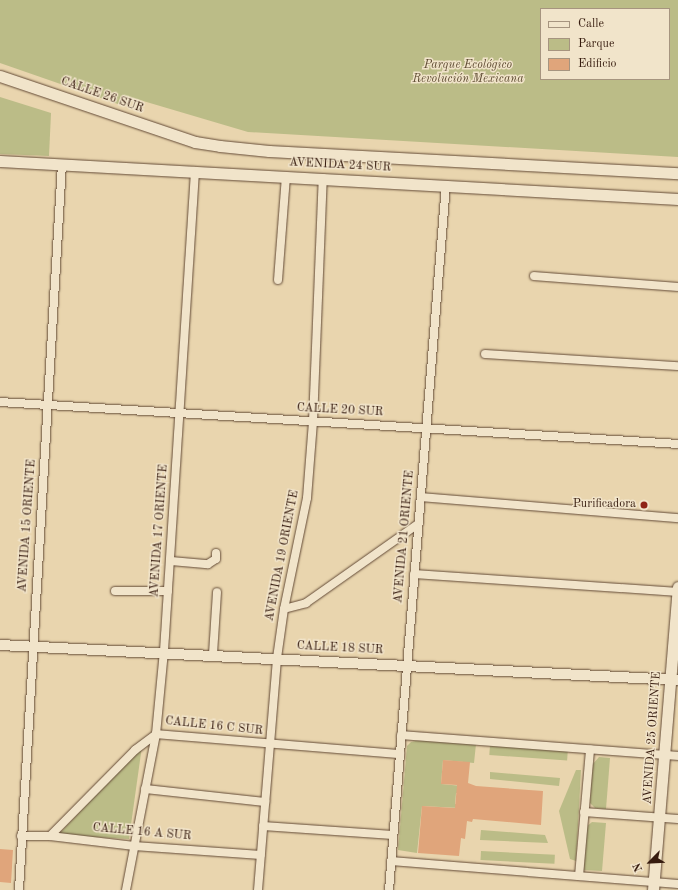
<!DOCTYPE html>
<html>
<head>
<meta charset="utf-8">
<style>
  body { margin:0 }
  #map { position:relative; width:678px; height:890px; overflow:hidden; background:#e9d5ae; font-family:"Old Standard TT",serif }
  div>[style] { position:absolute }
  .green>* { inset:0; background:#bbbc87; transform-origin:0 0 }
  .building>* { inset:0; background:#e0a57b }
  .roads { filter:drop-shadow(0 0 1px #634a36) drop-shadow(0 0 1px #634a36) }
  .minor>* { height:8px; margin:-4px; padding:0 4px; transform-origin:4px; border-radius:4px; background:#f1e4ca }
  .tertiary>* { height:10px; margin:-5px; padding:0 5px; transform-origin:5px; border-radius:5px; background:#f1e4ca }
  .secondary>* { height:11px; margin:-5.5px; padding:0 5.5px; transform-origin:5.5px; border-radius:5.5px; background:#f1e4ca }
  .dots>* { width:11px; height:11px; translate:-50% -50%; box-sizing:border-box; border:2px solid #f1e4ca; border-radius:50% }
  span { translate:-50% -50%; white-space:nowrap; text-align:center; line-height:1.15; -webkit-text-stroke:3px #f1e4ca; paint-order:stroke }
  .park-label { font-size:12px; color:#5e4b32; font-style:italic }
  .street-label { font-size:12px; color:#361b0e }
  .poi-label { font-size:12px; color:#361b0e }
  .right { translate:-100% -50%; text-align:right }
  .legend { position:absolute; left:540px; top:8px; width:130px; height:72px; box-sizing:border-box; background:#f1e4ca; border:1px solid #a6947f; margin:0; padding:5px 7px; list-style:none; font-size:12px; color:#361b0e }
  .legend li { display:flex; align-items:center; gap:8px; height:20px }
  .legend b { width:20px; border:1px solid #a6947f }
  .north { position:absolute; left:630px; top:842px; width:40px; height:40px; -webkit-text-stroke:3px #f1e4ca; paint-order:stroke; rotate:246deg; font-size:11px; font-weight:700; line-height:16px; text-align:center; color:#361b0e }
  .north::after { content:''; display:block; margin:auto; width:14px; height:18px; background:#361b0e; clip-path:polygon(50% 0,100% 100%,50% 72%,0 100%) }
</style>
</head>
<body>
<div id="map">
  <div class="green">
    <div style="clip-path:polygon(evenodd,0 0,678px 0,678px 157px,248px 132px,133px 98px,118px 104px,0 63px,0 0,541px 9px,669px 9px,669px 79px,541px 79px,541px 9px)"></div>
    <div style="clip-path:polygon(0 97px,51px 113px,49px 156px,0 154px)"></div>
    <div style="clip-path:polygon(424px 739px,476px 744px,474px 763px,443px 760px,441px 784px,462px 786px,462px 793px,456px 793px,455px 804px,461px 805px,460px 808px,422px 806px,417px 853px,398px 850px,407px 746px,411px 742px)"></div>
    <div style="left:490px;top:745px;width:78px;height:10px;rotate:4deg"></div>
    <div style="clip-path:polygon(142px 746px,129px 839px,58px 835px)"></div>
    <div style="clip-path:polygon(599px 757px,610px 758px,606px 809px,595px 808px,590px 803px,592px 765px)"></div>
    <div style="clip-path:polygon(576px 770px,581px 770px,576px 861px,570px 859px,559px 811px)"></div>
    <div style="clip-path:polygon(490px 772px,560px 778px,559px 786px,490px 779px)"></div>
    <div style="clip-path:polygon(592px 822px,606px 823px,602px 871px,583px 870px,586px 827px)"></div>
    <div style="clip-path:polygon(481px 830px,545px 835px,548px 843px,480px 840px)"></div>
    <div style="left:481px;top:851px;width:74px;height:9px;rotate:3deg"></div>
  </div>
  <div class="building">
    <div style="clip-path:polygon(443px 760px,470px 762px,468px 783px,476px 786px,543px 791px,541px 825px,473px 819px,472px 822px,467px 821px,465px 839px,461px 838px,459px 856px,418px 853px,422px 806px,455px 808px,457px 785px,441px 784px)"></div>
    <div style="clip-path:polygon(0 849px,13px 850px,11px 883px,0 882px)"></div>
  </div>
  <div class="roads">
    <div class="minor">
      <div style="left:534px;top:276px;width:144px;rotate:4.4deg"></div>
      <div style="left:278px;top:280px;width:104px;rotate:-85.6deg"></div>
      <div style="left:485px;top:354px;width:193px;rotate:3.6deg"></div>
      <div style="left:0;top:402px;width:679px;rotate:3.54deg"></div>
      <div style="left:421px;top:497px;width:258px;rotate:4.7deg"></div>
      <div style="left:171px;top:561px;width:37px;rotate:5deg"></div>
      <div style="left:208px;top:564px;width:9px;rotate:-32deg"></div>
      <div style="left:216px;top:559px;width:6px;rotate:-90deg"></div>
      <div style="left:414px;top:574px;width:265px;rotate:3.9deg"></div>
      <div style="left:115px;top:591px;width:53px"></div>
      <div style="left:284px;top:609px;width:23px;rotate:-15deg"></div>
      <div style="left:306px;top:603px;width:137px;rotate:-35.2deg"></div>
      <div style="left:213px;top:654px;width:62px;rotate:-86.3deg"></div>
      <div style="left:401px;top:735px;width:278px;rotate:4.3deg"></div>
      <div style="left:145px;top:789px;width:121px;rotate:6.2deg"></div>
      <div style="left:584px;top:812px;width:94px;rotate:4.3deg"></div>
      <div style="left:263px;top:826px;width:130px;rotate:4deg"></div>
      <div style="left:21px;top:836px;width:29px"></div>
      <div style="left:50px;top:836px;width:85px;rotate:6.8deg"></div>
      <div style="left:134px;top:846px;width:127px;rotate:4.1deg"></div>
      <div style="left:50px;top:836px;width:121px;rotate:-45.3deg"></div>
      <div style="left:135px;top:750px;width:26px;rotate:-37deg"></div>
      <div style="left:156px;top:734px;width:245px;rotate:4.7deg"></div>
      <div style="left:391px;top:861px;width:288px;rotate:4.6deg"></div>
      <div style="left:579px;top:876px;width:127px;rotate:-85deg"></div>
      <div style="left:19px;top:890px;width:727px;rotate:-86.61deg"></div>
      <div style="left:126px;top:890px;width:159px;rotate:-79.1deg"></div>
      <div style="left:156px;top:734px;width:83px;rotate:-84.5deg"></div>
      <div style="left:164px;top:651px;width:481px;rotate:-86.3deg"></div>
      <div style="left:258px;top:890px;width:233px;rotate:-85.3deg"></div>
      <div style="left:277px;top:658px;width:49px;rotate:-81.9deg"></div>
      <div style="left:284px;top:609px;width:113px;rotate:-78.3deg"></div>
      <div style="left:307px;top:498px;width:76px;rotate:-85.5deg"></div>
      <div style="left:313px;top:422px;width:244px;rotate:-87.7deg"></div>
      <div style="left:389px;top:890px;width:707px;rotate:-85.38deg"></div>
    </div>
    <div class="tertiary">
      <div style="left:0;top:645px;width:679px;rotate:2.96deg"></div>
    </div>
    <div class="secondary">
      <div style="left:0;top:76px;width:206px;rotate:18.7deg"></div>
      <div style="left:195px;top:142px;width:25px;rotate:9deg"></div>
      <div style="left:220px;top:146px;width:49px;rotate:5.8deg"></div>
      <div style="left:269px;top:151px;width:410px;rotate:3.1deg"></div>
      <div style="left:0;top:161px;width:679px;rotate:3.21deg"></div>
      <div style="left:653px;top:890px;width:304px;rotate:-85.3deg"></div>
    </div>
  </div>
  <div class="dots">
    <div style="left:644px;top:505px;background:#8f2418"></div>
  </div>
  <div class="park-label">
    <span style="left:468px;top:73px">Parque Ecológico<br>Revolución Mexicana</span>
  </div>
  <div class="street-label">
    <span style="left:102px;top:96px;rotate:19deg">CALLE 26 SUR</span>
    <span style="left:340px;top:166px;rotate:3deg">AVENIDA 24 SUR</span>
    <span style="left:340px;top:411px;rotate:3deg">CALLE 20 SUR</span>
    <span style="left:28px;top:526px;rotate:-86deg">AVENIDA 15 ORIENTE</span>
    <span style="left:160px;top:531px;rotate:-86deg">AVENIDA 17 ORIENTE</span>
    <span style="left:405px;top:537px;rotate:-85deg">AVENIDA 21 ORIENTE</span>
    <span style="left:283px;top:556px;rotate:-79deg">AVENIDA 19 ORIENTE</span>
    <span style="left:340px;top:649px;rotate:3deg">CALLE 18 SUR</span>
    <span style="left:214px;top:727px;rotate:6deg">CALLE 16 C SUR</span>
    <span style="left:653px;top:738px;rotate:-86deg">AVENIDA 25 ORIENTE</span>
    <span style="left:142px;top:833px;rotate:5deg">CALLE 16 A SUR</span>
  </div>
  <div class="poi-label">
    <span class="right" style="left:636px;top:505px">Purificadora</span>
  </div>
  <ul class="legend">
  <li><b style="height:5px;background:#f1e4ca"></b>Calle</li>
  <li><b style="height:11px;background:#bbbc87"></b>Parque</li>
  <li><b style="height:11px;background:#e0a57b"></b>Edificio</li>
  </ul>
  <div class="north">N</div>
</div>
</body>
</html>
